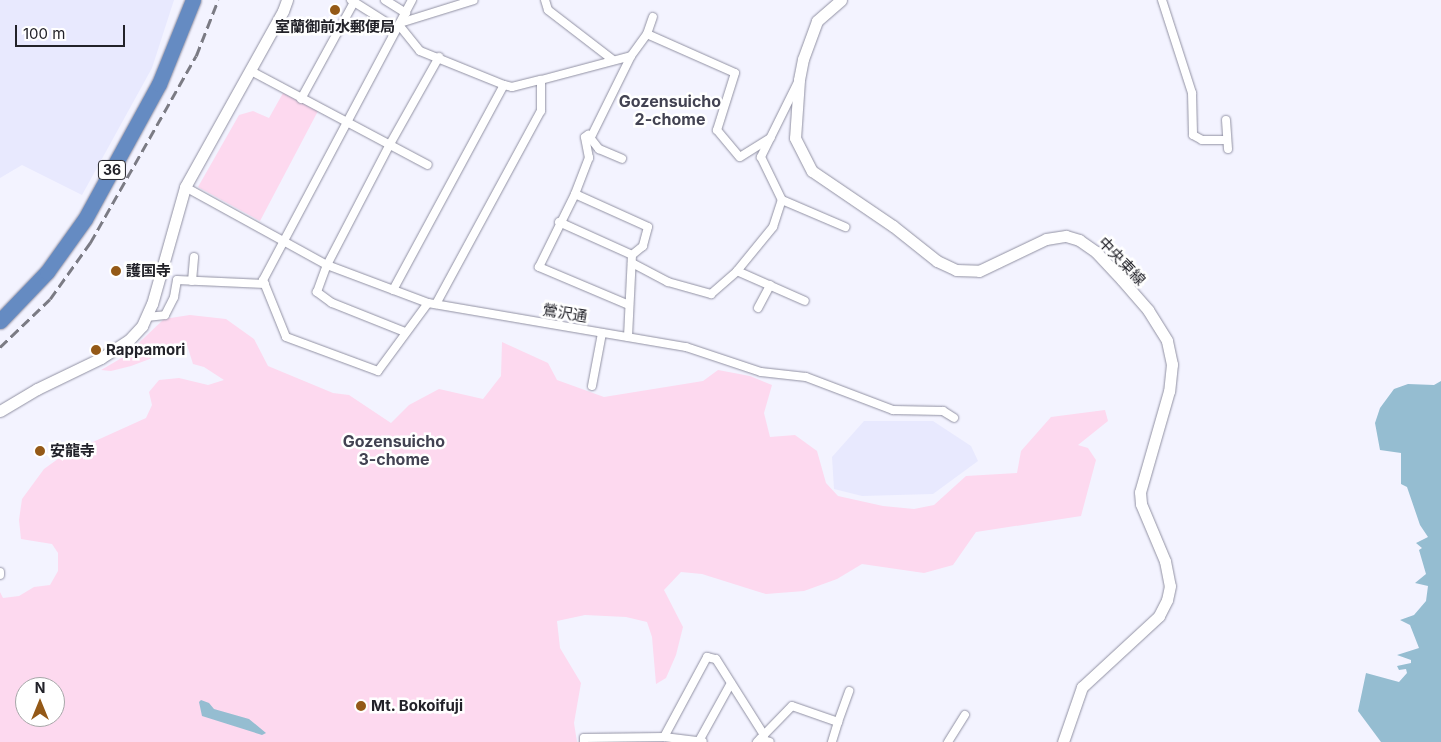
<!DOCTYPE html>
<html>
<head>
<meta charset="utf-8">
<style>
  body { margin:0 }
  #map { position:relative; width:1441px; height:742px; overflow:hidden; background:#f3f3ff; font-family:Inter,"Noto Sans JP",sans-serif }
  div>[style] { position:absolute }
  .built>* { inset:0; background:#e8e9fe }
  .green>* { inset:0; background:#fdd9ef }
  .water>* { inset:0; background:#95bdd1 }
  .roads { filter:drop-shadow(0 0 1px #9191a3) drop-shadow(0 0 1px #9191a3) }
  .street>* { height:8px; margin:-4px; padding:0 4px; transform-origin:4px; border-radius:4px; background:#fff }
  .secondary>* { height:11px; margin:-5.5px; padding:0 5.5px; transform-origin:5.5px; border-radius:5.5px; background:#fff }
  .highway>* { height:15px; margin:-7.5px; padding:0 7.5px; transform-origin:7.5px; border-radius:7.5px; background:#658bc2 }
  .rail>* { height:2.5px; margin-top:-1.25px; transform-origin:0; background:repeating-linear-gradient(90deg,#7b7b84 0 10px,transparent 0 15px) }
  .dots>* { width:14px; height:14px; translate:-50% -50%; box-sizing:border-box; border:2px solid #fff; border-radius:50% }
  span { translate:-50% -50%; white-space:nowrap; text-align:center; line-height:1.15; -webkit-text-stroke:5px #fff; paint-order:stroke }
  .shield-label span { padding:1px 4px; background:#fff; border:1px solid; border-radius:4px; -webkit-text-stroke-width:0 }
  .shield-label { font-size:14px; color:#222229; font-weight:700 }
  .poi-label { font-size:15px; color:#222229; font-weight:700 }
  .left { translate:0 -50%; text-align:left }
  .street-label { font-size:15px; color:#222229 }
  .neighbourhood-label { font-size:16px; color:#424252; font-weight:700 }
  .north { position:absolute; left:15px; top:677px; width:50px; height:50px; box-sizing:border-box; background:#fff; border:1px solid #a7a7a9; border-radius:50%; rotate:0deg; font-size:14px; font-weight:700; line-height:20px; text-align:center; color:#222229 }
  .north::after { content:''; display:block; margin:auto; width:18px; height:22px; background:#945917; clip-path:polygon(50% 0,100% 100%,50% 72%,0 100%) }
  .scale { position:absolute; left:15px; top:25px; width:110px; height:22px; box-sizing:border-box; border:2px solid #222229; border-top:0; padding-left:6px; font-size:15px; line-height:18px; white-space:nowrap; color:#222229; -webkit-text-stroke:4px #fff; paint-order:stroke }
</style>
</head>
<body>
<div id="map">
  <div class="built">
    <div style="clip-path:polygon(0 0,174px 0,152px 68px,82px 195px,22px 165px,0 178px)"></div>
    <div style="clip-path:polygon(864px 421px,933px 421px,971px 446px,978px 461px,933px 494px,862px 496px,834px 489px,832px 457px)"></div>
  </div>
  <div class="green">
    <div style="clip-path:polygon(283px 93px,318px 111px,260px 221px,198px 187px,239px 115px,253px 111px,269px 118px)"></div>
    <div style="clip-path:polygon(evenodd,190px 315px,226px 319px,254px 339px,268px 366px,333px 393px,349px 395px,391px 423px,409px 405px,439px 389px,483px 399px,501px 376px,502px 342px,548px 363px,557px 380px,604px 397px,703px 381px,718px 370px,750px 376px,772px 385px,764px 413px,770px 437px,795px 435px,817px 451px,826px 483px,838px 496px,883px 506px,914px 509px,934px 505px,966px 476px,1017px 473px,1021px 451px,1051px 417px,1105px 410px,1108px 421px,1078px 445px,1088px 448px,1096px 460px,1081px 516px,976px 532px,953px 565px,924px 573px,862px 564px,837px 579px,804px 591px,766px 594px,702px 574px,681px 572px,664px 590px,683px 627px,676px 655px,666px 678px,656px 684px,652px 637px,647px 622px,626px 617px,585px 615px,557px 621px,560px 648px,581px 683px,574px 723px,577px 742px,0 742px,0 592px,3px 598px,19px 596px,34px 587px,50px 585px,58px 571px,58px 553px,52px 544px,21px 539px,19px 520px,22px 499px,44px 469px,62px 456px,146px 418px,152px 405px,149px 392px,159px 380px,179px 378px,208px 385px,224px 380px,204px 367px,193px 364px,187px 345px,131px 366px,111px 371px,101px 370px,125px 356px,164px 319px,190px 315px,25px 687px,55px 687px,55px 717px,25px 717px,25px 687px)"></div>
  </div>
  <div class="water">
    <div style="clip-path:polygon(1441px 381px,1441px 742px,1381px 742px,1358px 711px,1366px 673px,1399px 682px,1407px 673px,1406px 669px,1399px 670px,1397px 666px,1411px 663px,1411px 660px,1397px 655px,1419px 648px,1410px 625px,1400px 620px,1414px 615px,1426px 601px,1428px 586px,1415px 583px,1426px 574px,1419px 550px,1422px 548px,1416px 543px,1428px 537px,1420px 525px,1407px 487px,1401px 484px,1401px 453px,1380px 450px,1375px 423px,1380px 408px,1394px 389px,1408px 384px,1434px 385px)"></div>
    <div style="clip-path:polygon(201px 700px,209px 703px,214px 709px,249px 719px,266px 733px,262px 735px,202px 716px,199px 702px)"></div>
  </div>
  <div class="roads">
    <div class="street">
      <div style="left:351px;top:0;width:54px;rotate:32.2deg"></div>
      <div style="left:385px;top:0;width:25px;rotate:32deg"></div>
      <div style="left:412px;top:0;width:317px;rotate:118deg"></div>
      <div style="left:263px;top:280px;width:61px;rotate:68deg"></div>
      <div style="left:286px;top:337px;width:98px;rotate:20.3deg"></div>
      <div style="left:378px;top:371px;width:84px;rotate:-53.7deg"></div>
      <div style="left:545px;top:0;width:10px;rotate:73deg"></div>
      <div style="left:548px;top:10px;width:82px;rotate:37.6deg"></div>
      <div style="left:1162px;top:0;width:98px;rotate:72.1deg"></div>
      <div style="left:1192px;top:93px;width:42px;rotate:88.6deg"></div>
      <div style="left:1193px;top:135px;width:10px;rotate:29deg"></div>
      <div style="left:1202px;top:140px;width:24px"></div>
      <div style="left:400px;top:23px;width:77px;rotate:-17.3deg"></div>
      <div style="left:399px;top:25px;width:33px;rotate:51deg"></div>
      <div style="left:420px;top:51px;width:91px;rotate:22deg"></div>
      <div style="left:504px;top:85px;width:8px;rotate:14deg"></div>
      <div style="left:512px;top:87px;width:30px;rotate:-14deg"></div>
      <div style="left:647px;top:34px;width:18px;rotate:-71deg"></div>
      <div style="left:251px;top:71px;width:200px;rotate:28deg"></div>
      <div style="left:798px;top:82px;width:84px;rotate:116.3deg"></div>
      <div style="left:761px;top:157px;width:48px;rotate:64deg"></div>
      <div style="left:782px;top:200px;width:69px;rotate:23.2deg"></div>
      <div style="left:301px;top:99px;width:111px;rotate:-61.3deg"></div>
      <div style="left:1226px;top:120px;width:29px;rotate:86deg"></div>
      <div style="left:591px;top:137px;width:90px;rotate:-63.7deg"></div>
      <div style="left:631px;top:56px;width:27px;rotate:-54deg"></div>
      <div style="left:647px;top:34px;width:96px;rotate:23.9deg"></div>
      <div style="left:735px;top:73px;width:60px;rotate:107.5deg"></div>
      <div style="left:717px;top:130px;width:35px;rotate:50deg"></div>
      <div style="left:740px;top:157px;width:36px;rotate:-32deg"></div>
      <div style="left:185px;top:187px;width:162px;rotate:28.8deg"></div>
      <div style="left:327px;top:265px;width:108px;rotate:20.6deg"></div>
      <div style="left:428px;top:303px;width:262px;rotate:9.7deg"></div>
      <div style="left:686px;top:347px;width:79px;rotate:18.4deg"></div>
      <div style="left:761px;top:372px;width:45px;rotate:6.3deg"></div>
      <div style="left:806px;top:377px;width:93px;rotate:20.8deg"></div>
      <div style="left:893px;top:410px;width:50px;rotate:1.1deg"></div>
      <div style="left:943px;top:411px;width:13px;rotate:32deg"></div>
      <div style="left:575px;top:194px;width:39px;rotate:-69deg"></div>
      <div style="left:589px;top:158px;width:21px;rotate:-101deg"></div>
      <div style="left:585px;top:137px;width:4px;rotate:-34deg"></div>
      <div style="left:588px;top:135px;width:18px;rotate:52deg"></div>
      <div style="left:599px;top:149px;width:25px;rotate:23deg"></div>
      <div style="left:559px;top:222px;width:80px;rotate:24.3deg"></div>
      <div style="left:632px;top:255px;width:82px;rotate:92.8deg"></div>
      <div style="left:632px;top:263px;width:41px;rotate:27.8deg"></div>
      <div style="left:668px;top:282px;width:45px;rotate:15.6deg"></div>
      <div style="left:711px;top:294px;width:35px;rotate:-41deg"></div>
      <div style="left:737px;top:271px;width:57px;rotate:-50.7deg"></div>
      <div style="left:773px;top:227px;width:28px;rotate:-72deg"></div>
      <div style="left:737px;top:271px;width:74px;rotate:23.8deg"></div>
      <div style="left:192px;top:281px;width:24px;rotate:-85deg"></div>
      <div style="left:393px;top:290px;width:233px;rotate:-61.6deg"></div>
      <div style="left:436px;top:304px;width:220px;rotate:-61.5deg"></div>
      <div style="left:541px;top:111px;width:31px;rotate:-90deg"></div>
      <div style="left:541px;top:80px;width:93px;rotate:-14.9deg"></div>
      <div style="left:629px;top:305px;width:98px;rotate:-157.1deg"></div>
      <div style="left:539px;top:267px;width:81px;rotate:-63.7deg"></div>
      <div style="left:575px;top:194px;width:80px;rotate:24.3deg"></div>
      <div style="left:648px;top:227px;width:20px;rotate:105deg"></div>
      <div style="left:643px;top:246px;width:14px;rotate:141deg"></div>
      <div style="left:758px;top:308px;width:26px;rotate:-62deg"></div>
      <div style="left:147px;top:317px;width:18px;rotate:-6deg"></div>
      <div style="left:165px;top:315px;width:20px;rotate:-63deg"></div>
      <div style="left:174px;top:297px;width:17px;rotate:-80deg"></div>
      <div style="left:177px;top:280px;width:88px;rotate:2.6deg"></div>
      <div style="left:405px;top:332px;width:79px;rotate:-158.3deg"></div>
      <div style="left:332px;top:303px;width:19px;rotate:-144deg"></div>
      <div style="left:317px;top:292px;width:29px;rotate:-70deg"></div>
      <div style="left:327px;top:265px;width:136px;rotate:-62.5deg"></div>
      <div style="left:390px;top:144px;width:100px;rotate:-60.6deg"></div>
      <div style="left:592px;top:386px;width:54px;rotate:-79.3deg"></div>
      <div style="left:0;top:572px;width:3px;rotate:90deg"></div>
      <div style="left:838px;top:722px;width:33px;rotate:-70deg"></div>
      <div style="left:664px;top:737px;width:91px;rotate:-61.7deg"></div>
      <div style="left:707px;top:657px;width:9px;rotate:13deg"></div>
      <div style="left:716px;top:659px;width:90px;rotate:57.7deg"></div>
      <div style="left:760px;top:739px;width:10px;rotate:17deg"></div>
      <div style="left:699px;top:741px;width:66px;rotate:-61.1deg"></div>
      <div style="left:584px;top:742px;width:4px;rotate:-90deg"></div>
      <div style="left:584px;top:738px;width:80px;rotate:-0.7deg"></div>
      <div style="left:664px;top:737px;width:39px;rotate:7deg"></div>
      <div style="left:757px;top:742px;width:50px;rotate:-45.8deg"></div>
      <div style="left:792px;top:706px;width:49px;rotate:19.2deg"></div>
      <div style="left:838px;top:722px;width:21px;rotate:107deg"></div>
      <div style="left:948px;top:742px;width:32px;rotate:-58deg"></div>
    </div>
    <div class="secondary">
      <div style="left:841px;top:0;width:32px;rotate:139deg"></div>
      <div style="left:817px;top:21px;width:40px;rotate:110.2deg"></div>
      <div style="left:803px;top:59px;width:21px;rotate:101deg"></div>
      <div style="left:799px;top:80px;width:58px;rotate:93.9deg"></div>
      <div style="left:795px;top:138px;width:37px;rotate:63deg"></div>
      <div style="left:812px;top:171px;width:98px;rotate:34.2deg"></div>
      <div style="left:893px;top:226px;width:56px;rotate:38.5deg"></div>
      <div style="left:937px;top:261px;width:21px;rotate:25deg"></div>
      <div style="left:956px;top:270px;width:23px;rotate:2deg"></div>
      <div style="left:979px;top:271px;width:74px;rotate:-25.5deg"></div>
      <div style="left:1046px;top:239px;width:20px;rotate:-9deg"></div>
      <div style="left:1066px;top:236px;width:14px;rotate:17deg"></div>
      <div style="left:1079px;top:240px;width:21px;rotate:35deg"></div>
      <div style="left:1096px;top:252px;width:38px;rotate:47deg"></div>
      <div style="left:1122px;top:280px;width:40px;rotate:49deg"></div>
      <div style="left:1148px;top:310px;width:36px;rotate:58deg"></div>
      <div style="left:1167px;top:341px;width:24px;rotate:78deg"></div>
      <div style="left:1172px;top:364px;width:27px;rotate:96deg"></div>
      <div style="left:1169px;top:391px;width:105px;rotate:106deg"></div>
      <div style="left:1140px;top:492px;width:12px;rotate:85deg"></div>
      <div style="left:1141px;top:504px;width:62px;rotate:67.2deg"></div>
      <div style="left:1165px;top:561px;width:25px;rotate:79deg"></div>
      <div style="left:1170px;top:586px;width:14px;rotate:102deg"></div>
      <div style="left:1167px;top:600px;width:18px;rotate:117deg"></div>
      <div style="left:1159px;top:616px;width:105px;rotate:137.3deg"></div>
      <div style="left:1082px;top:687px;width:58px;rotate:109.1deg"></div>
      <div style="left:0;top:411px;width:43px;rotate:-30.7deg"></div>
      <div style="left:37px;top:389px;width:71px;rotate:-25.8deg"></div>
      <div style="left:101px;top:358px;width:33px;rotate:-33deg"></div>
      <div style="left:129px;top:340px;width:19px;rotate:-47deg"></div>
      <div style="left:142px;top:326px;width:24px;rotate:-66deg"></div>
      <div style="left:152px;top:304px;width:122px;rotate:-74.2deg"></div>
      <div style="left:185px;top:187px;width:201px;rotate:-60.9deg"></div>
      <div style="left:283px;top:11px;width:12px;rotate:-70deg"></div>
    </div>
    <div class="highway">
      <div style="left:0;top:321px;width:68px;rotate:-46.2deg"></div>
      <div style="left:47px;top:272px;width:65px;rotate:-54.4deg"></div>
      <div style="left:85px;top:219px;width:154px;rotate:-61.3deg"></div>
      <div style="left:159px;top:84px;width:91px;rotate:-68deg"></div>
    </div>
  </div>
  <div class="rail">
    <div style="left:0;top:347px;width:69px;rotate:-43.8deg"></div>
    <div style="left:50px;top:299px;width:69px;rotate:-54.5deg"></div>
    <div style="left:90px;top:243px;width:215px;rotate:-60.5deg"></div>
    <div style="left:196px;top:56px;width:60px;rotate:-68.6deg"></div>
  </div>
  <div class="dots">
    <div style="left:335px;top:10px;background:#945917"></div>
    <div style="left:116px;top:271px;background:#945917"></div>
    <div style="left:96px;top:350px;background:#945917"></div>
    <div style="left:40px;top:451px;background:#945917"></div>
    <div style="left:361px;top:706px;background:#945917"></div>
  </div>
  <div class="shield-label">
    <span style="left:112px;top:170px">36</span>
  </div>
  <div class="poi-label">
    <span style="left:335px;top:27px">室蘭御前水郵便局</span>
    <span class="left" style="left:126px;top:271px">護国寺</span>
    <span class="left" style="left:106px;top:350px">Rappamori</span>
    <span class="left" style="left:50px;top:451px">安龍寺</span>
    <span class="left" style="left:371px;top:706px">Mt. Bokoifuji</span>
  </div>
  <div class="street-label">
    <span style="left:1122px;top:261px;rotate:46deg">中央東線</span>
    <span style="left:565px;top:313px;rotate:9deg">鶯沢通</span>
  </div>
  <div class="neighbourhood-label">
    <span style="left:670px;top:110px">Gozensuicho<br>2-chome</span>
    <span style="left:394px;top:450px">Gozensuicho<br>3-chome</span>
  </div>
  <div class="north">N</div>
  <div class="scale">100 m</div>
</div>
</body>
</html>
